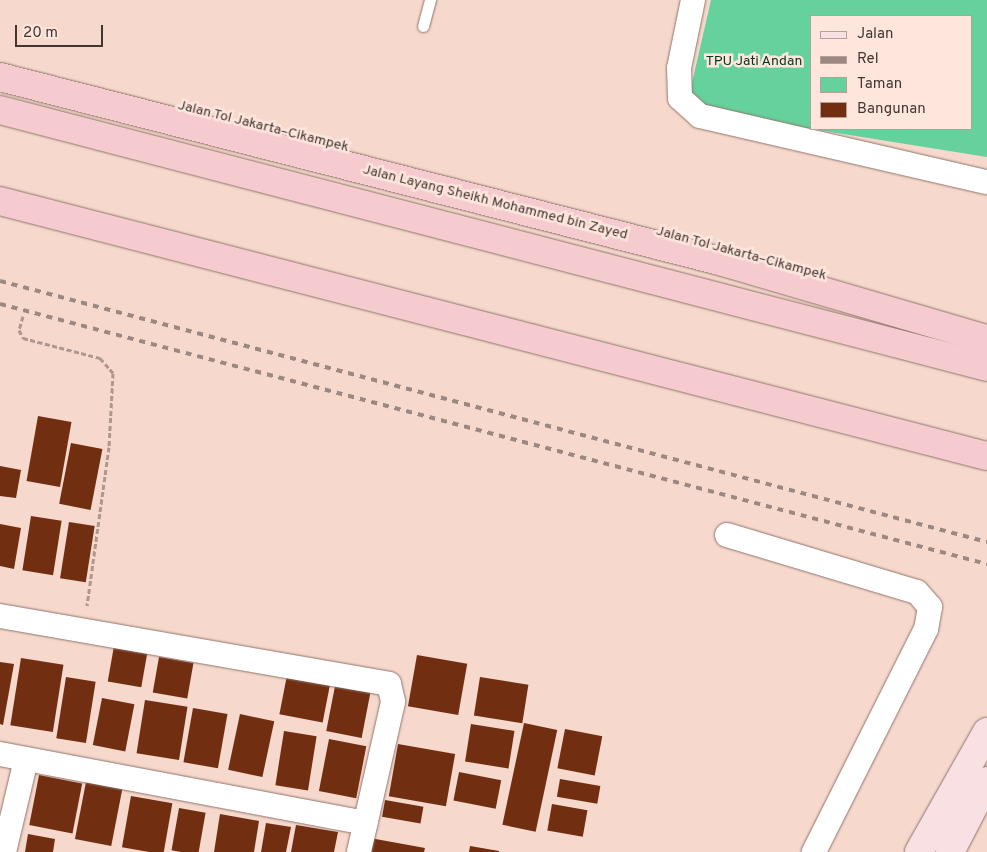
<!DOCTYPE html>
<html>
<head>
<meta charset="utf-8">
<style>
  body { margin:0 }
  #map { position:relative; width:987px; height:852px; overflow:hidden; background:#f6d8cd; font-family:Overpass,sans-serif }
  div>[style] { position:absolute }
  .green>* { inset:0; background:#65d19d }
  .building>* { inset:0; background:#712e11; transform-origin:0 0 }
  .path>* { height:3px; margin-top:-1.5px; transform-origin:0; background:repeating-linear-gradient(90deg,#ae978f 0 5px,transparent 0 7.5px) }
  .roads { filter:drop-shadow(0 0 1px #90756b) drop-shadow(0 0 1px #90756b) }
  .service>* { height:11px; margin:-5.5px; padding:0 5.5px; transform-origin:5.5px; border-radius:5.5px; background:#fff }
  .minor>* { height:24px; margin:-12px; padding:0 12px; transform-origin:12px; border-radius:12px; background:#fff }
  .primary>* { height:28px; margin:-14px; padding:0 14px; transform-origin:14px; border-radius:14px; background:#f9e0e3 }
  .motorway>* { height:28px; margin:-14px; padding:0 14px; transform-origin:14px; border-radius:14px; background:#f5cbd0 }
  .rail>* { height:4px; margin-top:-2px; transform-origin:0; background:repeating-linear-gradient(90deg,#9d8881 0 6px,transparent 0 12px) }
  span { translate:-50% -50%; white-space:nowrap; text-align:center; line-height:1.15; -webkit-text-stroke:5px #ffe6dd; paint-order:stroke }
  .park-label { font-size:14px; color:#033621 }
  .street-label { font-size:14px; color:#423632 }
  .legend { position:absolute; left:810px; top:15px; width:162px; height:115px; box-sizing:border-box; background:#ffe6dd; border:1px solid #b3a099; margin:0; padding:6px 9px; list-style:none; font-size:15px; color:#423632 }
  .legend li { display:flex; align-items:center; gap:10px; height:25px }
  .legend b { width:25px; border:1px solid #b3a099 }
  .scale { position:absolute; left:15px; top:25px; width:88px; height:22px; box-sizing:border-box; border:2px solid #423632; border-top:0; padding-left:6px; font-size:15px; line-height:18px; white-space:nowrap; color:#423632; -webkit-text-stroke:4px #ffe6dd; paint-order:stroke }
</style>
</head>
<body>
<div id="map">
  <div class="green">
    <div style="clip-path:polygon(evenodd,711px 0,987px 0,987px 157px,686px 109px,711px 0,811px 16px,971px 16px,971px 129px,811px 129px,811px 16px)"></div>
  </div>
  <div class="building">
    <div style="left:38px;top:416px;width:34px;height:66px;rotate:10deg"></div>
    <div style="left:71px;top:443px;width:32px;height:62px;rotate:11deg"></div>
    <div style="clip-path:polygon(0 466px,21px 470px,16px 498px,0 496px)"></div>
    <div style="left:31px;top:516px;width:31px;height:55px;rotate:9deg"></div>
    <div style="left:69px;top:522px;width:26px;height:57px;rotate:9deg"></div>
    <div style="clip-path:polygon(0 524px,21px 528px,14px 569px,0 566px)"></div>
    <div style="left:114px;top:646px;width:34px;height:36px;rotate:10deg"></div>
    <div style="left:417px;top:655px;width:51px;height:52px;rotate:10deg"></div>
    <div style="left:159px;top:657px;width:35px;height:36px;rotate:10deg"></div>
    <div style="left:21px;top:658px;width:43px;height:68px;rotate:9deg"></div>
    <div style="clip-path:polygon(0 662px,14px 664px,3px 725px,0 724px)"></div>
    <div style="left:288px;top:670px;width:44px;height:45px;rotate:11deg"></div>
    <div style="left:66px;top:677px;width:30px;height:62px;rotate:9deg"></div>
    <div style="left:480px;top:677px;width:49px;height:39px;rotate:9deg"></div>
    <div style="left:336px;top:681px;width:36px;height:51px;rotate:11deg"></div>
    <div style="left:102px;top:698px;width:33px;height:48px;rotate:11deg"></div>
    <div style="left:145px;top:700px;width:43px;height:54px;rotate:9deg"></div>
    <div style="left:193px;top:708px;width:35px;height:55px;rotate:10deg"></div>
    <div style="left:240px;top:714px;width:35px;height:57px;rotate:12deg"></div>
    <div style="left:524px;top:723px;width:34px;height:104px;rotate:12deg"></div>
    <div style="left:471px;top:724px;width:44px;height:38px;rotate:9deg"></div>
    <div style="left:565px;top:729px;width:38px;height:40px;rotate:11deg"></div>
    <div style="left:284px;top:731px;width:33px;height:55px;rotate:9deg"></div>
    <div style="left:329px;top:739px;width:38px;height:53px;rotate:11deg"></div>
    <div style="left:398px;top:744px;width:58px;height:53px;rotate:10deg"></div>
    <div style="left:459px;top:772px;width:43px;height:29px;rotate:11deg"></div>
    <div style="left:39px;top:775px;width:44px;height:51px;rotate:11deg"></div>
    <div style="left:560px;top:779px;width:41px;height:18px;rotate:10deg"></div>
    <div style="left:86px;top:782px;width:37px;height:58px;rotate:11deg"></div>
    <div style="left:131px;top:796px;width:42px;height:52px;rotate:10deg"></div>
    <div style="left:385px;top:800px;width:39px;height:17px;rotate:10deg"></div>
    <div style="left:552px;top:804px;width:36px;height:27px;rotate:10deg"></div>
    <div style="left:179px;top:808px;width:27px;height:43px;rotate:10deg"></div>
    <div style="clip-path:polygon(220px 814px,259px 821px,254px 852px,214px 852px)"></div>
    <div style="clip-path:polygon(266px 823px,291px 827px,286px 852px,261px 852px)"></div>
    <div style="clip-path:polygon(296px 825px,338px 832px,334px 852px,291px 852px)"></div>
    <div style="clip-path:polygon(28px 834px,55px 839px,53px 852px,25px 852px)"></div>
    <div style="clip-path:polygon(370px 838px,425px 848px,424px 852px,367px 852px)"></div>
    <div style="clip-path:polygon(470px 846px,499px 851px,499px 852px,469px 852px)"></div>
  </div>
  <div class="path">
    <div style="left:23px;top:316px;width:15px;rotate:106deg"></div>
    <div style="left:19px;top:330px;width:9px;rotate:63deg"></div>
    <div style="left:23px;top:338px;width:80px;rotate:14.6deg"></div>
    <div style="left:100px;top:358px;width:20px;rotate:49deg"></div>
    <div style="left:113px;top:373px;width:74px;rotate:93.1deg"></div>
    <div style="left:109px;top:447px;width:160px;rotate:97.9deg"></div>
  </div>
  <div class="roads">
    <div class="service">
      <div style="left:423px;top:26px;width:27px;rotate:-75deg"></div>
    </div>
    <div class="minor">
      <div style="left:693px;top:0;width:69px;rotate:101.6deg"></div>
      <div style="left:679px;top:68px;width:30px;rotate:88deg"></div>
      <div style="left:680px;top:98px;width:27px;rotate:42deg"></div>
      <div style="left:700px;top:116px;width:294px;rotate:13deg"></div>
      <div style="left:727px;top:535px;width:198px;rotate:16.7deg"></div>
      <div style="left:917px;top:592px;width:20px;rotate:49deg"></div>
      <div style="left:930px;top:607px;width:22px;rotate:100deg"></div>
      <div style="left:926px;top:629px;width:250px;rotate:116.7deg"></div>
      <div style="left:0;top:616px;width:395px;rotate:9.9deg"></div>
      <div style="left:389px;top:684px;width:18px;rotate:77deg"></div>
      <div style="left:393px;top:702px;width:154px;rotate:102.8deg"></div>
      <div style="left:0;top:754px;width:372px;rotate:10.7deg"></div>
      <div style="left:4px;top:852px;width:95px;rotate:-76.6deg"></div>
    </div>
    <div class="primary">
      <div style="left:919px;top:852px;width:138px;rotate:-60.5deg"></div>
      <div style="left:950px;top:852px;width:80px;rotate:-62.5deg"></div>
    </div>
    <div class="motorway">
      <div style="left:0;top:77px;width:739px;rotate:14.34deg"></div>
      <div style="left:716px;top:260px;width:282px;rotate:16.3deg"></div>
      <div style="left:0;top:110px;width:1020px;rotate:14.59deg"></div>
      <div style="left:0;top:201px;width:1019px;rotate:14.49deg"></div>
    </div>
  </div>
  <div class="rail">
    <div style="left:0;top:281px;width:1021px;rotate:14.81deg"></div>
    <div style="left:0;top:304px;width:1021px;rotate:14.76deg"></div>
  </div>
  <div class="park-label">
    <span style="left:754px;top:62px">TPU Jati Andan</span>
  </div>
  <div class="street-label">
    <span style="left:263px;top:127px;rotate:14deg">Jalan Tol Jakarta–Cikampek</span>
    <span style="left:495px;top:203px;rotate:14deg">Jalan Layang Sheikh Mohammed bin Zayed</span>
    <span style="left:741px;top:254px;rotate:15deg">Jalan Tol Jakarta–Cikampek</span>
  </div>
  <ul class="legend">
  <li><b style="height:6px;background:#f9e0e3"></b>Jalan</li>
  <li><b style="height:6px;background:#9d8881"></b>Rel</li>
  <li><b style="height:14px;background:#65d19d"></b>Taman</li>
  <li><b style="height:14px;background:#712e11"></b>Bangunan</li>
  </ul>
  <div class="scale">20 m</div>
</div>
</body>
</html>
